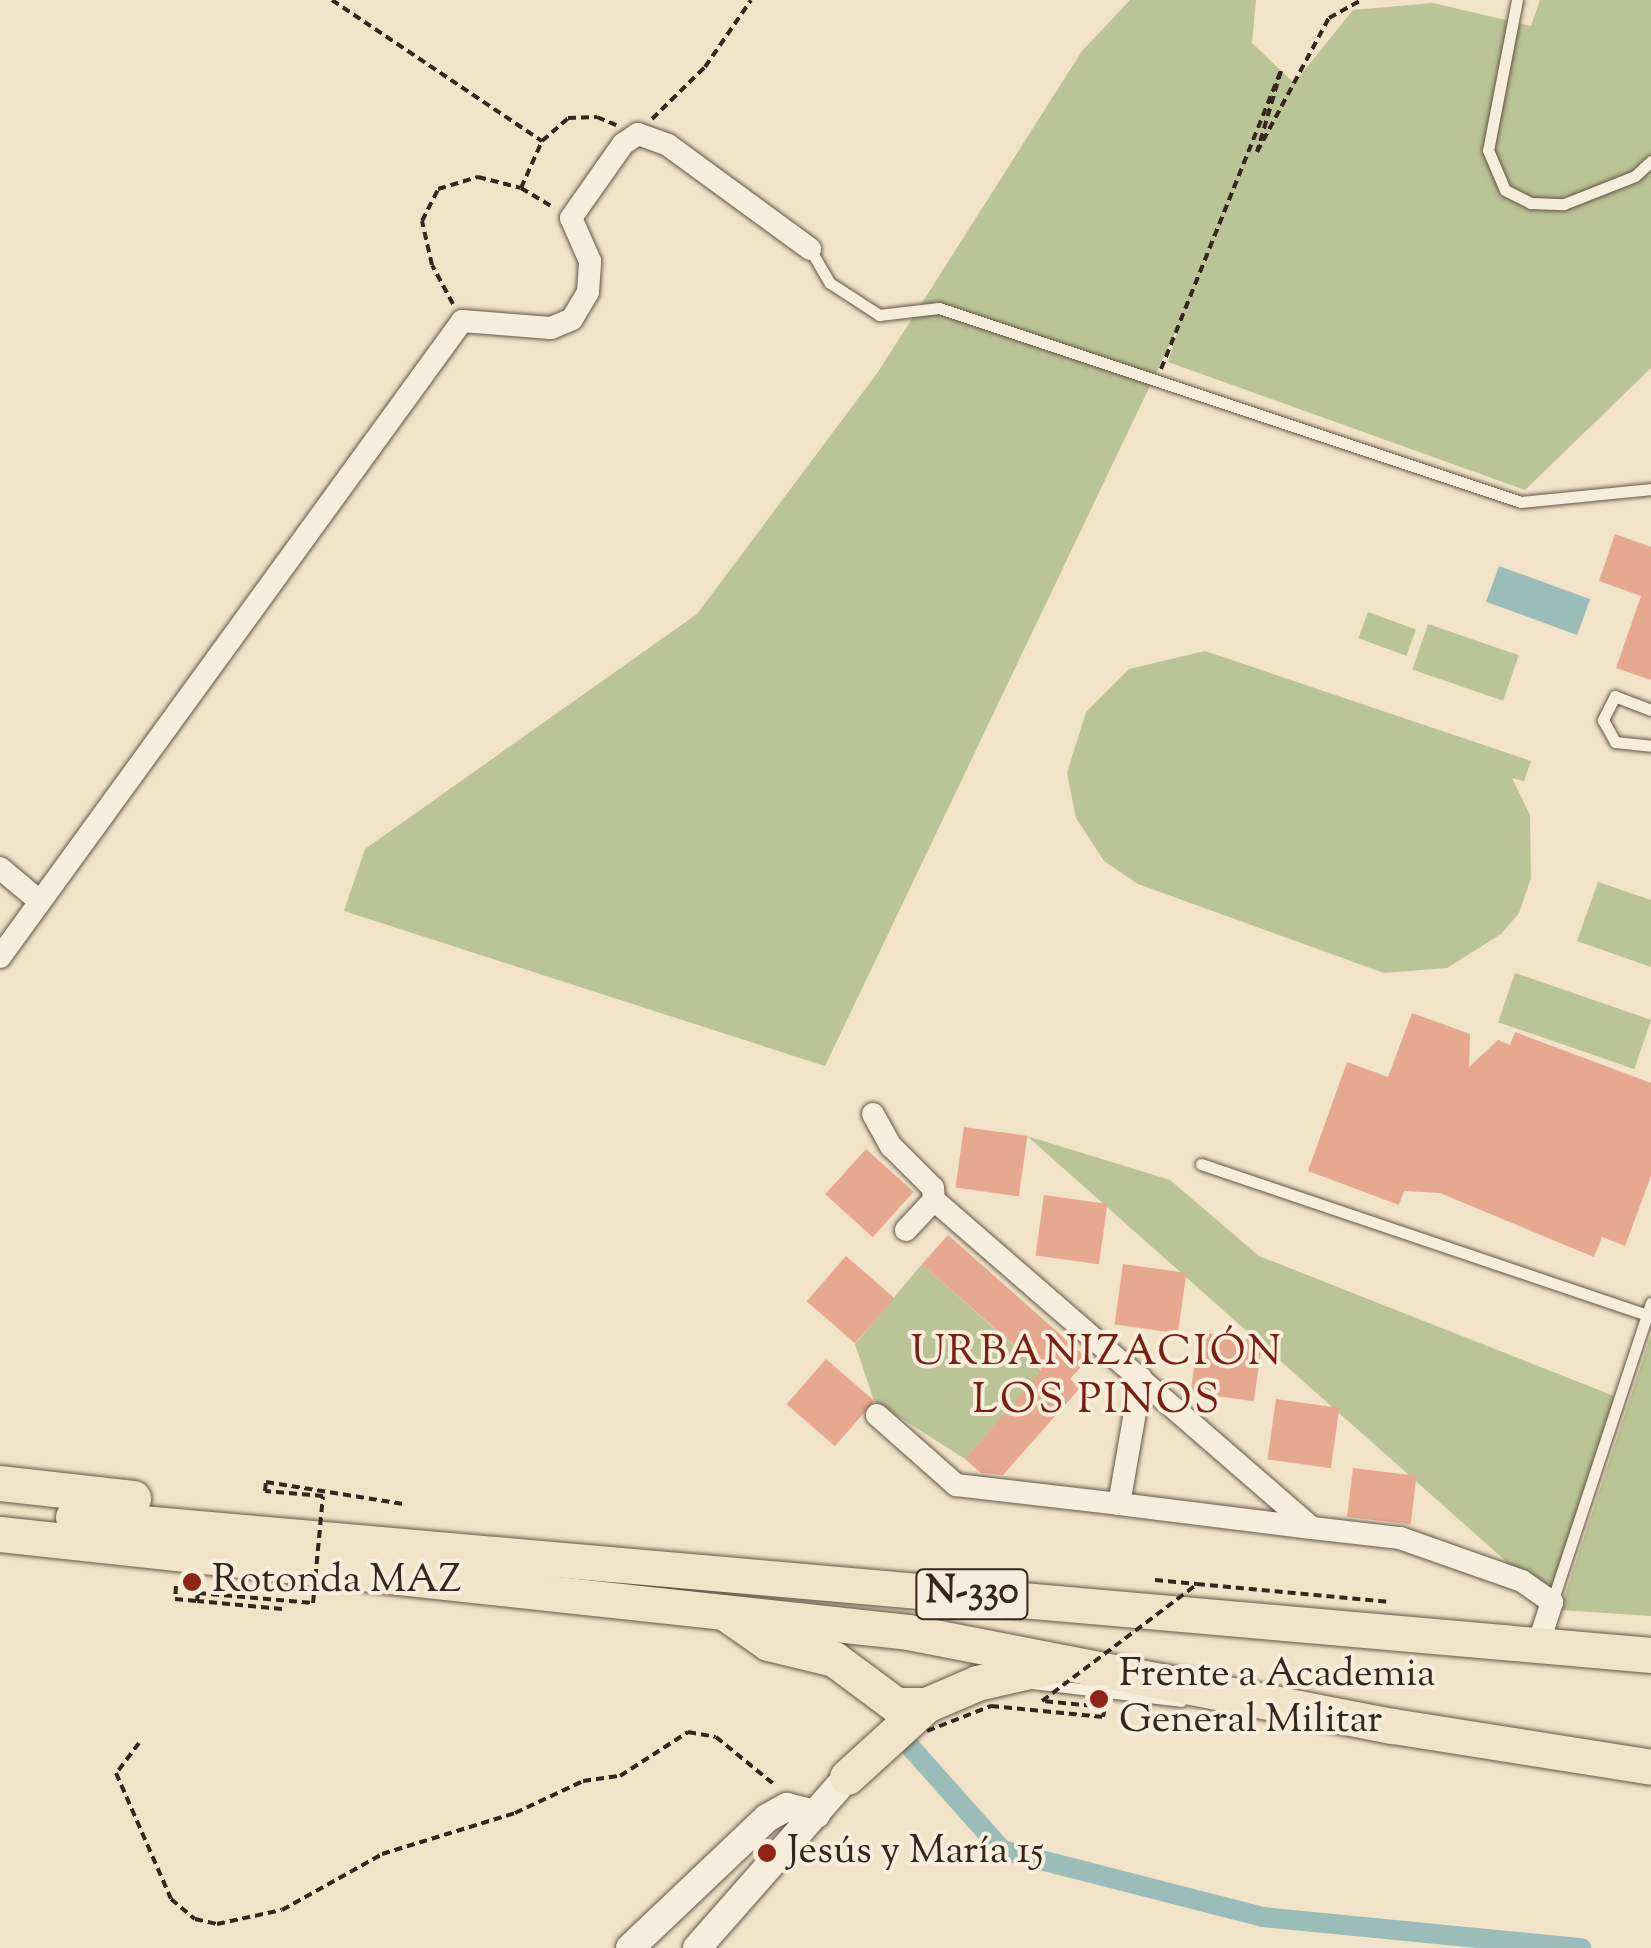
<!DOCTYPE html>
<html>
<head>
<meta charset="utf-8">
<style>
  body { margin:0 }
  #map { position:relative; width:1651px; height:1948px; overflow:hidden; background:#f1e3c7; font-family:"Sorts Mill Goudy",serif }
  div>[style] { position:absolute }
  .green>* { inset:0; background:#bac496; transform-origin:0 0 }
  .water>* { inset:0; background:#9bbdba; transform-origin:0 0 }
  .canal>* { height:20px; margin:-10px; padding:0 10px; transform-origin:10px; border-radius:10px; background:#9bbdba }
  .building>* { inset:0; background:#e6a88f; transform-origin:0 0 }
  .path>* { height:4px; margin-top:-2px; transform-origin:0; background:repeating-linear-gradient(90deg,#35261e 0 8px,transparent 0 13px) }
  .roads { filter:drop-shadow(0 0 2px #645548) drop-shadow(0 0 2px #645548) }
  .service>* { height:11px; margin:-5.5px; padding:0 5.5px; transform-origin:5.5px; border-radius:5.5px; background:#f6eddb }
  .minor>* { height:22px; margin:-11px; padding:0 11px; transform-origin:11px; border-radius:11px; background:#f6eddb }
  .tertiary>* { height:28px; margin:-14px; padding:0 14px; transform-origin:14px; border-radius:14px; background:#f6eddb }
  .trunk>* { height:35px; margin:-17.5px; padding:0 17.5px; transform-origin:17.5px; border-radius:17.5px; background:#f1e3c7 }
  .path-bridge>* { height:4px; margin-top:-2px; transform-origin:0; background:repeating-linear-gradient(90deg,#35261e 0 8px,transparent 0 13px) }
  .dots>* { width:28px; height:28px; translate:-50% -50%; box-sizing:border-box; border:5px solid #f6eddb; border-radius:50% }
  span { translate:-50% -50%; white-space:nowrap; text-align:center; line-height:1.15; -webkit-text-stroke:8px #f6eddb; paint-order:stroke }
  .shield-label span { padding:2px 8px; background:#f6eddb; border:2px solid; border-radius:8px; -webkit-text-stroke-width:0 }
  .shield-label { font-size:38px; color:#35261e; font-weight:700 }
  .poi-label { font-size:40px; color:#35261e }
  .left { translate:0 -50%; text-align:left }
  .neighbourhood-label { font-size:42px; color:#7a1f14; letter-spacing:2.5px }
</style>
</head>
<body>
<div id="map">
  <div class="green">
    <div style="clip-path:polygon(1130px 0,1256px 0,1252px 43px,1294px 83px,1353px 10px,1433px 3px,1531px 26px,1540px 0,1651px 0,1651px 368px,1525px 490px,1168px 362px,1180px 323px,825px 1066px,344px 911px,365px 849px,697px 614px,878px 372px,1082px 51px)"></div>
    <div style="left:1368px;top:612px;width:51px;height:28px;rotate:20deg"></div>
    <div style="left:1428px;top:624px;width:96px;height:48px;rotate:19deg"></div>
    <div style="clip-path:polygon(1205px 651px,1531px 761px,1524px 781px,1512px 778px,1530px 815px,1531px 878px,1519px 913px,1501px 934px,1447px 968px,1384px 973px,1138px 884px,1104px 861px,1076px 818px,1067px 773px,1086px 712px,1129px 669px)"></div>
    <div style="clip-path:polygon(1598px 882px,1651px 900px,1651px 967px,1577px 941px)"></div>
    <div style="left:1515px;top:973px;width:144px;height:52px;rotate:19deg"></div>
    <div style="clip-path:polygon(1027px 1136px,1170px 1180px,1259px 1256px,1619px 1398px,1552px 1602px)"></div>
    <div style="clip-path:polygon(922px 1264px,1042px 1371px,965px 1459px,874px 1401px,855px 1344px)"></div>
    <div style="clip-path:polygon(1651px 1335px,1651px 1616px,1560px 1610px)"></div>
  </div>
  <div class="water">
    <div style="left:1499px;top:566px;width:97px;height:38px;rotate:20deg"></div>
  </div>
  <div class="canal">
    <div style="left:905px;top:1741px;width:146px;rotate:48.3deg"></div>
    <div style="left:1002px;top:1850px;width:269px;rotate:14.4deg"></div>
    <div style="left:1263px;top:1917px;width:320px;rotate:5.6deg"></div>
  </div>
  <div class="building">
    <div style="clip-path:polygon(1615px 534px,1651px 547px,1651px 680px,1616px 668px,1641px 596px,1599px 581px)"></div>
    <div style="clip-path:polygon(1412px 1013px,1470px 1034px,1469px 1067px,1498px 1040px,1510px 1045px,1515px 1032px,1651px 1083px,1651px 1176px,1625px 1246px,1602px 1237px,1594px 1257px,1440px 1193px,1404px 1191px,1399px 1205px,1308px 1171px,1347px 1062px,1388px 1077px)"></div>
    <div style="left:964px;top:1127px;width:64px;height:61px;rotate:8deg"></div>
    <div style="left:866px;top:1149px;width:64px;height:61px;rotate:42deg"></div>
    <div style="left:1044px;top:1195px;width:64px;height:61px;rotate:8deg"></div>
    <div style="clip-path:polygon(948px 1235px,1088px 1359px,1070px 1379px,1080px 1388px,1003px 1475px,981px 1473px,965px 1459px,1042px 1370px,922px 1264px)"></div>
    <div style="left:846px;top:1256px;width:64px;height:60px;rotate:41deg"></div>
    <div style="left:1123px;top:1264px;width:64px;height:61px;rotate:8deg"></div>
    <div style="left:1199px;top:1332px;width:64px;height:61px;rotate:8deg"></div>
    <div style="left:826px;top:1359px;width:64px;height:60px;rotate:41deg"></div>
    <div style="left:1276px;top:1399px;width:64px;height:61px;rotate:8deg"></div>
    <div style="left:1353px;top:1468px;width:64px;height:49px;rotate:7deg"></div>
  </div>
  <div class="path">
    <div style="left:332px;top:0;width:253px;rotate:33.9deg"></div>
    <div style="left:652px;top:119px;width:74px;rotate:-44.5deg"></div>
    <div style="left:705px;top:67px;width:81px;rotate:-55.5deg"></div>
    <div style="left:521px;top:188px;width:51px;rotate:-65.9deg"></div>
    <div style="left:542px;top:141px;width:35px;rotate:-41deg"></div>
    <div style="left:568px;top:118px;width:29px;rotate:-2deg"></div>
    <div style="left:597px;top:117px;width:21px;rotate:23deg"></div>
    <div style="left:453px;top:304px;width:44px;rotate:-118.3deg"></div>
    <div style="left:432px;top:265px;width:45px;rotate:-102.8deg"></div>
    <div style="left:422px;top:221px;width:36px;rotate:-63deg"></div>
    <div style="left:438px;top:189px;width:42px;rotate:-16.7deg"></div>
    <div style="left:478px;top:177px;width:44px;rotate:14.3deg"></div>
    <div style="left:521px;top:188px;width:39px;rotate:31deg"></div>
    <div style="left:1161px;top:369px;width:321px;rotate:-68.1deg"></div>
    <div style="left:1281px;top:71px;width:84px;rotate:106.5deg"></div>
    <div style="left:1257px;top:152px;width:152px;rotate:-61.8deg"></div>
    <div style="left:1329px;top:18px;width:37px;rotate:-29deg"></div>
    <div style="left:1155px;top:1580px;width:42px;rotate:5.4deg"></div>
    <div style="left:176px;top:1586px;width:13px;rotate:94deg"></div>
    <div style="left:175px;top:1599px;width:22px;rotate:5deg"></div>
    <div style="left:139px;top:1743px;width:38px;rotate:127deg"></div>
    <div style="left:116px;top:1773px;width:137px;rotate:66.4deg"></div>
    <div style="left:171px;top:1899px;width:31px;rotate:40deg"></div>
    <div style="left:195px;top:1919px;width:23px;rotate:13deg"></div>
    <div style="left:217px;top:1924px;width:66px;rotate:-12.2deg"></div>
    <div style="left:282px;top:1910px;width:115px;rotate:-29.2deg"></div>
    <div style="left:382px;top:1854px;width:139px;rotate:-17.1deg"></div>
    <div style="left:515px;top:1813px;width:75px;rotate:-25.2deg"></div>
    <div style="left:583px;top:1781px;width:37px;rotate:-8deg"></div>
    <div style="left:620px;top:1776px;width:81px;rotate:-32.9deg"></div>
    <div style="left:688px;top:1732px;width:28px;rotate:10deg"></div>
    <div style="left:716px;top:1737px;width:77px;rotate:39.2deg"></div>
  </div>
  <div class="roads">
    <div class="service">
      <div style="left:1517px;top:0;width:153px;rotate:100.9deg"></div>
      <div style="left:1488px;top:150px;width:43px;rotate:67deg"></div>
      <div style="left:1505px;top:190px;width:28px;rotate:27deg"></div>
      <div style="left:1530px;top:203px;width:34px;rotate:2deg"></div>
      <div style="left:1564px;top:204px;width:76px;rotate:-21.5deg"></div>
      <div style="left:1635px;top:176px;width:22px;rotate:-43deg"></div>
      <div style="left:810px;top:249px;width:39px;rotate:60deg"></div>
      <div style="left:830px;top:283px;width:59px;rotate:33.1deg"></div>
      <div style="left:879px;top:315px;width:60px;rotate:-6.7deg"></div>
      <div style="left:939px;top:308px;width:613px;rotate:18.43deg"></div>
      <div style="left:1521px;top:502px;width:131px;rotate:-5.7deg"></div>
      <div style="left:1651px;top:710px;width:39px;rotate:-159deg"></div>
      <div style="left:1615px;top:696px;width:27px;rotate:117deg"></div>
      <div style="left:1603px;top:720px;width:25px;rotate:61deg"></div>
      <div style="left:1615px;top:742px;width:36px;rotate:6deg"></div>
      <div style="left:1201px;top:1164px;width:471px;rotate:18.7deg"></div>
      <div style="left:1552px;top:1602px;width:315px;rotate:-71.7deg"></div>
      <div style="left:1031px;top:1683px;width:151px;rotate:6.8deg"></div>
    </div>
    <div class="minor">
      <div style="left:0;top:868px;width:50px;rotate:40.1deg"></div>
      <div style="left:0;top:957px;width:786px;rotate:-54deg"></div>
      <div style="left:462px;top:321px;width:89px;rotate:4.5deg"></div>
      <div style="left:551px;top:328px;width:23px;rotate:-23deg"></div>
      <div style="left:572px;top:319px;width:31px;rotate:-59deg"></div>
      <div style="left:588px;top:292px;width:31px;rotate:-86deg"></div>
      <div style="left:590px;top:261px;width:47px;rotate:-113.8deg"></div>
      <div style="left:571px;top:218px;width:90px;rotate:-54.9deg"></div>
      <div style="left:623px;top:144px;width:18px;rotate:-34deg"></div>
      <div style="left:638px;top:134px;width:32px;rotate:20deg"></div>
      <div style="left:668px;top:145px;width:176px;rotate:36.2deg"></div>
      <div style="left:873px;top:1114px;width:37px;rotate:61deg"></div>
      <div style="left:891px;top:1146px;width:59px;rotate:45deg"></div>
      <div style="left:933px;top:1188px;width:12px;rotate:85deg"></div>
      <div style="left:906px;top:1230px;width:41px;rotate:-47deg"></div>
      <div style="left:934px;top:1200px;width:500px;rotate:40.95deg"></div>
      <div style="left:1312px;top:1528px;width:89px;rotate:6.5deg"></div>
      <div style="left:1400px;top:1538px;width:129px;rotate:19.4deg"></div>
      <div style="left:1522px;top:1581px;width:37px;rotate:35deg"></div>
      <div style="left:1552px;top:1602px;width:32px;rotate:108deg"></div>
      <div style="left:1141px;top:1378px;width:128px;rotate:99.9deg"></div>
      <div style="left:1119px;top:1504px;width:194px;rotate:7.1deg"></div>
      <div style="left:877px;top:1415px;width:106px;rotate:41.5deg"></div>
      <div style="left:956px;top:1485px;width:164px;rotate:6.6deg"></div>
    </div>
    <div class="tertiary">
      <div style="left:630px;top:1948px;width:189px;rotate:-43.5deg"></div>
      <div style="left:767px;top:1818px;width:23px;rotate:-29deg"></div>
      <div style="left:787px;top:1807px;width:30px;rotate:14deg"></div>
      <div style="left:697px;top:1948px;width:227px;rotate:-48.7deg"></div>
    </div>
    <div class="trunk">
      <div style="left:0;top:1483px;width:134px;rotate:6.4deg"></div>
      <div style="left:73px;top:1517px;width:1584px;rotate:5deg"></div>
      <div style="left:0;top:1534px;width:913px;rotate:6.16deg"></div>
      <div style="left:908px;top:1632px;width:494px;rotate:11deg"></div>
      <div style="left:1393px;top:1726px;width:261px;rotate:9deg"></div>
      <div style="left:725px;top:1613px;width:52px;rotate:34.9deg"></div>
      <div style="left:768px;top:1643px;width:68px;rotate:13.6deg"></div>
      <div style="left:834px;top:1659px;width:77px;rotate:36.6deg"></div>
      <div style="left:896px;top:1705px;width:30px"></div>
      <div style="left:847px;top:1777px;width:107px;rotate:-42.3deg"></div>
      <div style="left:926px;top:1705px;width:56px;rotate:-23.3deg"></div>
      <div style="left:977px;top:1683px;width:81px;rotate:-12.8deg"></div>
    </div>
  </div>
  <div class="path-bridge">
    <div style="left:282px;top:1609px;width:85px;rotate:-174.6deg"></div>
    <div style="left:197px;top:1601px;width:8px;rotate:-83deg"></div>
    <div style="left:198px;top:1593px;width:115px;rotate:5deg"></div>
    <div style="left:313px;top:1603px;width:107px;rotate:-84.7deg"></div>
    <div style="left:323px;top:1496px;width:58px;rotate:-175.1deg"></div>
    <div style="left:265px;top:1491px;width:9px;rotate:-84deg"></div>
    <div style="left:266px;top:1482px;width:139px;rotate:9.1deg"></div>
    <div style="left:927px;top:1731px;width:69px;rotate:-21.3deg"></div>
    <div style="left:991px;top:1706px;width:113px;rotate:5.6deg"></div>
    <div style="left:1103px;top:1717px;width:10px;rotate:-79deg"></div>
    <div style="left:1105px;top:1707px;width:63px;rotate:-174.6deg"></div>
    <div style="left:1042px;top:1701px;width:194px;rotate:-37deg"></div>
    <div style="left:1197px;top:1584px;width:194px;rotate:5.3deg"></div>
  </div>
  <div class="dots">
    <div style="left:192px;top:1582px;background:#8f2418"></div>
    <div style="left:1099px;top:1699px;background:#8f2418"></div>
    <div style="left:767px;top:1853px;background:#8f2418"></div>
  </div>
  <div class="shield-label">
    <span style="left:972px;top:1594px">N-330</span>
  </div>
  <div class="poi-label">
    <span class="left" style="left:212px;top:1582px">Rotonda MAZ</span>
    <span class="left" style="left:1119px;top:1699px">Frente a Academia<br>General Militar</span>
    <span class="left" style="left:787px;top:1853px">Jesús y María 15</span>
  </div>
  <div class="neighbourhood-label">
    <span style="left:1097px;top:1378px">URBANIZACIÓN<br>LOS PINOS</span>
  </div>
</div>
</body>
</html>
